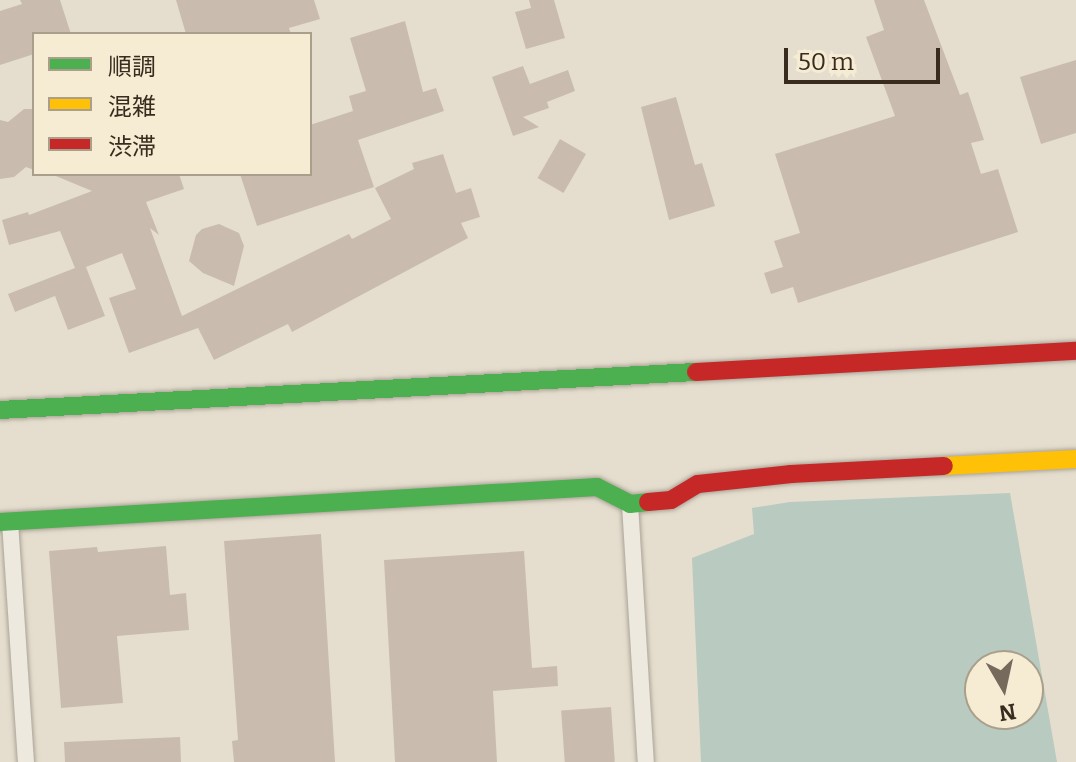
<!DOCTYPE html>
<html>
<head>
<meta charset="utf-8">
<style>
  body { margin:0 }
  #map { position:relative; width:1076px; height:762px; overflow:hidden; background:#e5dece; font-family:Bitter,"Noto Sans JP",serif }
  div>[style] { position:absolute }
  .water>* { inset:0; background:#b9cac0 }
  .building>* { inset:0; background:#c9bcaf; transform-origin:0 0 }
  .roads { filter:drop-shadow(0 0 2px #aaa397) drop-shadow(0 0 2px #aaa397) }
  .street>* { height:16px; margin:-8px; padding:0 8px; transform-origin:8px; border-radius:8px; background:#ede9df }
  .fast>* { height:18px; margin:-9px; padding:0 9px; transform-origin:9px; border-radius:9px; background:#4caf50 }
  .slow>* { height:18px; margin:-9px; padding:0 9px; transform-origin:9px; border-radius:9px; background:#ffc107 }
  .jam>* { height:18px; margin:-9px; padding:0 9px; transform-origin:9px; border-radius:9px; background:#c62828 }
  span { translate:-50% -50%; white-space:nowrap; text-align:center; line-height:1.15; -webkit-text-stroke:7px #f6ecd4; paint-order:stroke }
  .legend { position:absolute; left:32px; top:32px; width:280px; height:144px; box-sizing:border-box; background:#f6ecd4; border:2px solid #aa9f8b; margin:0; padding:10px 14px; list-style:none; font-size:24px; color:#392c1e }
  .legend li { display:flex; align-items:center; gap:16px; height:40px }
  .legend b { width:40px; border:2px solid #aa9f8b }
  .north { position:absolute; left:964px; top:650px; width:80px; height:80px; box-sizing:border-box; background:#f6ecd4; border:2px solid #aa9f8b; border-radius:50%; rotate:171deg; font-size:22px; font-weight:700; line-height:32px; text-align:center; color:#392c1e }
  .north::after { content:''; display:block; margin:auto; width:28px; height:36px; background:#756a5c; clip-path:polygon(50% 0,100% 100%,50% 72%,0 100%) }
  .scale { position:absolute; left:784px; top:48px; width:156px; height:36px; box-sizing:border-box; border:4px solid #392c1e; border-top:0; padding-left:10px; font-size:24px; line-height:28px; white-space:nowrap; color:#392c1e; -webkit-text-stroke:6px #f6ecd4; paint-order:stroke }
</style>
</head>
<body>
<div id="map">
  <div class="water">
    <div style="clip-path:polygon(evenodd,1010px 493px,1057px 762px,701px 762px,692px 558px,754px 534px,752px 508px,790px 502px,1010px 493px,980px 666px,1028px 666px,1028px 714px,980px 714px,980px 666px)"></div>
  </div>
  <div class="building">
    <div style="clip-path:polygon(20px 0,60px 0,71px 34px,34px 34px,34px 54px,0 65px,0 11px,22px 4px)"></div>
    <div style="clip-path:polygon(176px 0,314px 0,320px 19px,289px 28px,291px 34px,186px 34px)"></div>
    <div style="clip-path:polygon(529px 0,554px 0,565px 38px,526px 49px,515px 12px,531px 8px)"></div>
    <div style="clip-path:polygon(874px 0,924px 0,960px 95px,968px 92px,984px 140px,971px 143px,981px 174px,998px 169px,1018px 232px,798px 303px,793px 287px,771px 294px,764px 273px,783px 267px,774px 241px,800px 233px,775px 154px,895px 116px,866px 37px,884px 30px)"></div>
    <div style="clip-path:polygon(405px 21px,423px 92px,436px 88px,444px 111px,358px 140px,374px 187px,257px 226px,240px 174px,310px 174px,310px 125px,353px 111px,349px 96px,366px 91px,350px 38px)"></div>
    <div style="clip-path:polygon(1076px 60px,1076px 133px,1041px 144px,1020px 77px)"></div>
    <div style="clip-path:polygon(523px 66px,530px 84px,568px 70px,575px 91px,547px 102px,549px 108px,523px 117px,539px 127px,513px 136px,492px 77px)"></div>
    <div style="clip-path:polygon(676px 97px,695px 165px,702px 163px,715px 206px,669px 220px,641px 107px)"></div>
    <div style="clip-path:polygon(24px 109px,34px 109px,34px 170px,26px 167px,14px 177px,0 179px,0 120px,8px 122px)"></div>
    <div style="left:560px;top:139px;width:30px;height:45px;rotate:30deg"></div>
    <div style="clip-path:polygon(443px 154px,456px 193px,471px 188px,480px 217px,461px 223px,468px 238px,292px 332px,288px 324px,214px 360px,198px 328px,129px 353px,109px 298px,136px 289px,122px 253px,86px 267px,105px 316px,68px 330px,55px 296px,15px 312px,8px 294px,75px 268px,60px 231px,9px 245px,2px 220px,28px 212px,29px 215px,92px 191px,51px 174px,179px 174px,184px 189px,146px 202px,159px 235px,150px 228px,182px 316px,349px 234px,352px 239px,391px 219px,375px 188px,414px 169px,412px 163px)"></div>
    <div style="clip-path:polygon(219px 224px,239px 233px,244px 246px,234px 286px,203px 273px,189px 261px,196px 235px,202px 229px)"></div>
    <div style="clip-path:polygon(321px 534px,335px 762px,234px 762px,232px 741px,238px 740px,224px 541px)"></div>
    <div style="clip-path:polygon(166px 546px,170px 595px,186px 593px,189px 630px,117px 636px,123px 703px,61px 708px,49px 551px,97px 547px,98px 552px)"></div>
    <div style="clip-path:polygon(524px 551px,532px 668px,557px 666px,558px 686px,493px 691px,497px 762px,395px 762px,384px 560px)"></div>
    <div style="left:611px;top:707px;width:55px;height:50px;rotate:86deg"></div>
    <div style="clip-path:polygon(180px 737px,181px 762px,65px 762px,64px 742px)"></div>
  </div>
  <div class="roads">
    <div class="street">
      <div style="left:630px;top:504px;width:258px;rotate:86.5deg"></div>
      <div style="left:10px;top:522px;width:241px;rotate:86.2deg"></div>
    </div>
    <div class="fast">
      <div style="left:0;top:410px;width:697px;rotate:-3.13deg"></div>
      <div style="left:0;top:522px;width:598px;rotate:-3.36deg"></div>
      <div style="left:597px;top:487px;width:37px;rotate:27deg"></div>
      <div style="left:630px;top:504px;width:18px;rotate:-6deg"></div>
    </div>
    <div class="slow">
      <div style="left:944px;top:466px;width:132px;rotate:-3deg"></div>
    </div>
    <div class="jam">
      <div style="left:696px;top:372px;width:381px;rotate:-3.2deg"></div>
      <div style="left:648px;top:502px;width:23px;rotate:-5deg"></div>
      <div style="left:671px;top:500px;width:31px;rotate:-31deg"></div>
      <div style="left:698px;top:484px;width:94px;rotate:-6.1deg"></div>
      <div style="left:791px;top:474px;width:153px;rotate:-3deg"></div>
    </div>
  </div>
  <ul class="legend">
  <li><b style="height:10px;background:#4caf50"></b>順調</li>
  <li><b style="height:10px;background:#ffc107"></b>混雑</li>
  <li><b style="height:10px;background:#c62828"></b>渋滞</li>
  </ul>
  <div class="north">N</div>
  <div class="scale">50 m</div>
</div>
</body>
</html>
